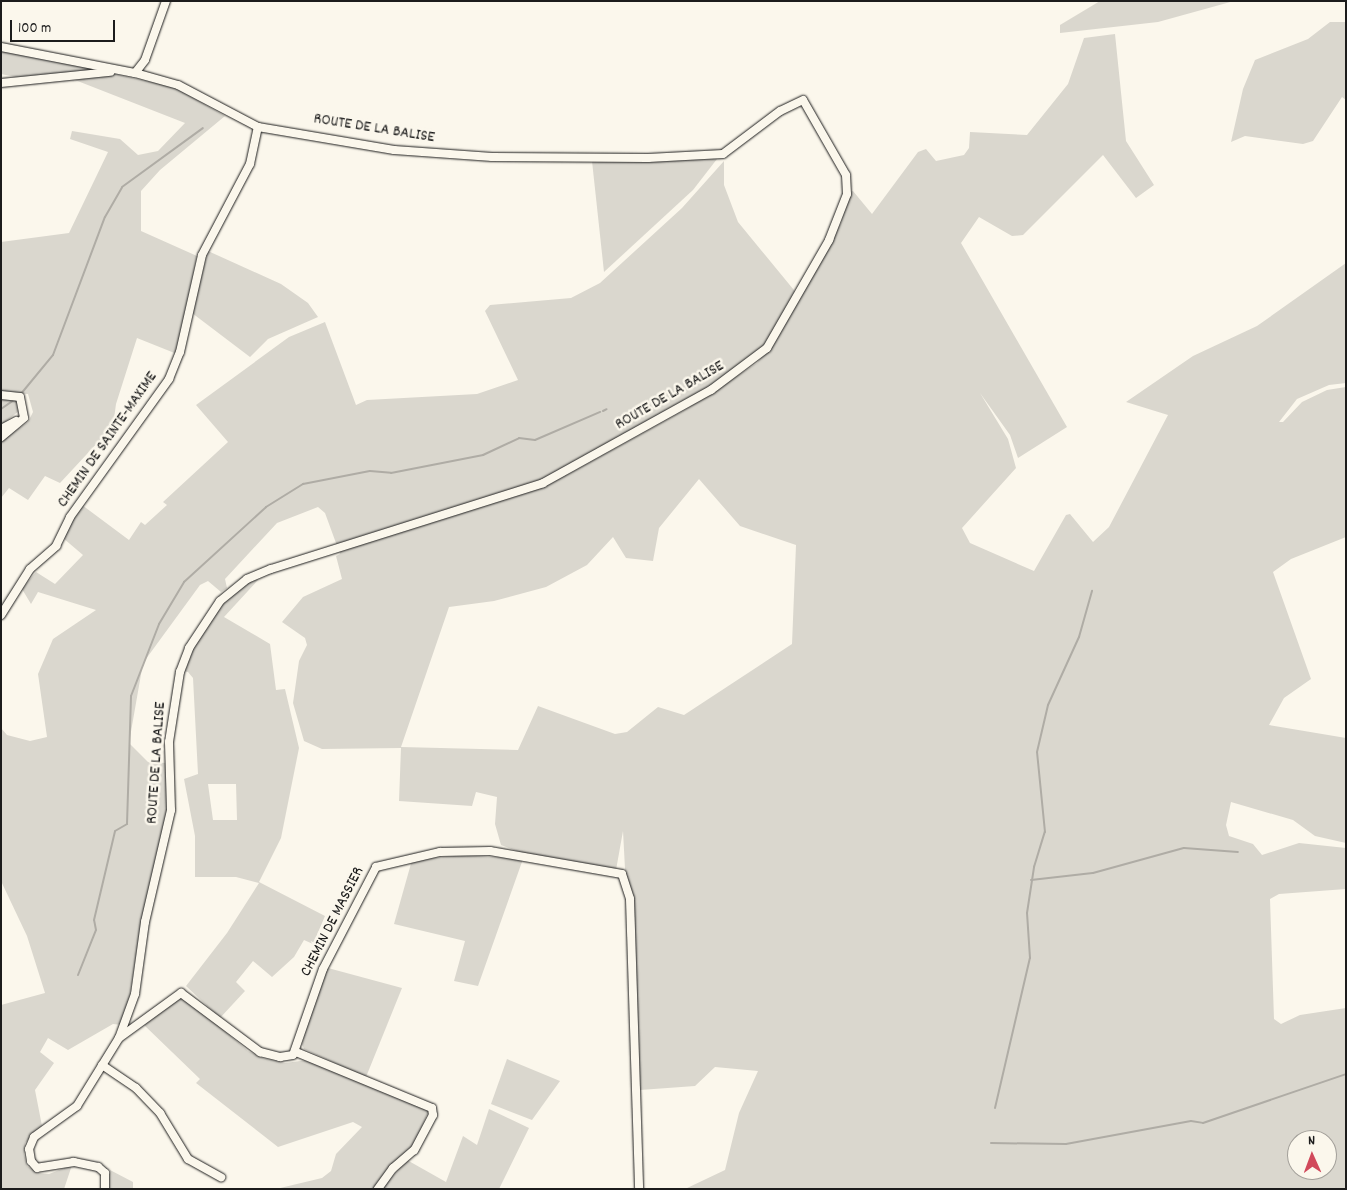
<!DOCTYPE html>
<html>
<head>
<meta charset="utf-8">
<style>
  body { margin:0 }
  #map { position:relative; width:1347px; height:1190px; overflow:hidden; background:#fbf7ec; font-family:Dekko,sans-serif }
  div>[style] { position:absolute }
  .green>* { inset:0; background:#dad7ce }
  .stream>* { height:2px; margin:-1px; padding:0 1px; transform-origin:1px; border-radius:1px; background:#afaca5 }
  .roads { filter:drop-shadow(0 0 1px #1c1c1c) drop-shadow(0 0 1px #1c1c1c) }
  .minor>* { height:8px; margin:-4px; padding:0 4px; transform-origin:4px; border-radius:4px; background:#fbf7ec }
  span { translate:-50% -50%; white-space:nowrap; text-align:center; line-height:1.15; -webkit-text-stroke:5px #fbf7ec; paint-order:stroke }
  .street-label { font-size:16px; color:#1c1c1c }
  .frame { position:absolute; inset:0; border:2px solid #1c1c1c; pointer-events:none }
  .north { position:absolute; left:1287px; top:1130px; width:50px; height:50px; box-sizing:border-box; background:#fbf7ec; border:1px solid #a29f99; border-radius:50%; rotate:358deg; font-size:14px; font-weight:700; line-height:20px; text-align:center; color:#1c1c1c }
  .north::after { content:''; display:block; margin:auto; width:18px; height:22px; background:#d1495b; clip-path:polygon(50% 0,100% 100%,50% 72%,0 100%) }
  .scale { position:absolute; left:10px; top:20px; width:105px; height:22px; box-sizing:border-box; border:2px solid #1c1c1c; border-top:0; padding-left:6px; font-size:15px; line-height:18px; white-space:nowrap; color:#1c1c1c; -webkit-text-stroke:4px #fbf7ec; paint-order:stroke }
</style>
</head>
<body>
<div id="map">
  <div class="green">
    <div style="clip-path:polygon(1100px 1px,1234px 1px,1158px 22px,1060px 33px,1060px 25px)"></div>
    <div style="clip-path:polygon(1330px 22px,1346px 22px,1346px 100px,1342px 97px,1313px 141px,1303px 144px,1245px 136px,1231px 142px,1243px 89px,1255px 60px,1308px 39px)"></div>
    <div style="clip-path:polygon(evenodd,1115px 34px,1126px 141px,1154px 185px,1136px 198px,1103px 155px,1023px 235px,1012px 236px,979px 217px,961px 243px,1067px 427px,1018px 458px,1010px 435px,980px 393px,1008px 439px,1016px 468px,962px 528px,970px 543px,1034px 571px,1066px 515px,1070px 514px,1093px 542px,1109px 527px,1168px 415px,1126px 402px,1193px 356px,1257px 326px,1346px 263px,1346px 383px,1329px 385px,1297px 399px,1279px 422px,1283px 422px,1302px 402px,1327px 390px,1346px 387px,1346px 537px,1291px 559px,1273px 572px,1311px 679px,1284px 698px,1269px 725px,1346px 738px,1346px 843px,1315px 836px,1293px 820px,1231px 802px,1226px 825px,1229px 836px,1253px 844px,1262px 855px,1299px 843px,1346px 848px,1346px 889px,1279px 894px,1270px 899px,1274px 1019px,1281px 1024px,1300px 1015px,1346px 1008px,1346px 1189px,685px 1189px,725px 1170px,739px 1113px,758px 1071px,715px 1067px,695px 1086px,640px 1090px,633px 907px,625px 869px,623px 831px,616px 870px,522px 853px,501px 845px,495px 824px,497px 797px,476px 792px,472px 806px,399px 801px,401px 748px,322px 749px,304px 741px,293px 703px,299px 661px,307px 645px,305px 638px,282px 622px,303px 597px,342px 579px,336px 556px,340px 554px,325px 513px,318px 507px,277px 523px,225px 579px,227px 588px,221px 592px,208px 581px,200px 585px,143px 663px,129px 743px,148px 762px,167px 763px,168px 810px,142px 917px,128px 1007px,122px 1025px,113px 1024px,68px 1050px,48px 1038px,40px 1052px,54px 1063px,35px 1090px,42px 1126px,25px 1143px,24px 1154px,27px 1166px,38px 1173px,49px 1174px,72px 1165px,64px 1189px,1px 1189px,1px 1005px,45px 993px,27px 936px,1px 881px,1px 728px,7px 735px,30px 741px,47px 737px,38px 674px,53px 639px,96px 610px,38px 592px,31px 604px,22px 589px,36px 572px,55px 584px,83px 555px,63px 538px,82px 505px,129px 540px,141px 522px,145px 525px,167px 505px,163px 502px,228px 442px,196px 405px,289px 337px,325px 322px,356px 405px,367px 400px,477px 394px,518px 380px,485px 311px,490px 305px,571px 298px,600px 283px,682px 208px,724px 161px,724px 185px,738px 222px,798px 295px,766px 345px,696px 398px,564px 468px,567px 475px,685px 410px,757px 363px,772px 345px,841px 223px,850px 192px,853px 191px,872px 214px,918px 152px,926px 149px,936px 161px,964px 155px,969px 148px,970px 132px,1027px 135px,1068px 84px,1084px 38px,1115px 34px,699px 479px,740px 526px,796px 545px,792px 644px,684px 715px,658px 707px,627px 732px,615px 734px,538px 706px,518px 750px,401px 747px,449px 607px,494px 601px,546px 587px,587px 565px,613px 537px,626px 558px,653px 561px,659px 528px,699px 479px,1115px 34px,1297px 1140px,1327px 1140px,1327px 1170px,1297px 1170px,1297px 1140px)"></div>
    <div style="clip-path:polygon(1px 49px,106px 70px,21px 78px,1px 74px)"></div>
    <div style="clip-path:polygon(114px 74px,174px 87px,225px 116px,160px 170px,141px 191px,141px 231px,197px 256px,177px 354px,137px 338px,116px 404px,113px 426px,60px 483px,45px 476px,28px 500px,9px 488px,1px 498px,1px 441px,28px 422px,33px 412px,28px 394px,1px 392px,1px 242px,69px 233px,108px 152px,70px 139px,72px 131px,120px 139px,138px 155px,158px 151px,185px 123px,75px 80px)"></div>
    <div style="clip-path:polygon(717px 159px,693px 190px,604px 272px,592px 161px)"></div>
    <div style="clip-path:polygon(208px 251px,281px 284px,308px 303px,318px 317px,268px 339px,250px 357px,192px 313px)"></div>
    <div style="clip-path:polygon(1px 398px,17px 401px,19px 411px,1px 425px)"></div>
    <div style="clip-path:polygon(evenodd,255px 578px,258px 580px,224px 617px,270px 644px,276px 690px,285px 689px,299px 748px,281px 838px,259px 882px,325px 916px,313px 944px,304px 940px,294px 957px,272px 977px,253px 961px,236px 982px,245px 991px,220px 1018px,186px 986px,227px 933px,259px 883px,236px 877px,195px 877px,195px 836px,184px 779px,198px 774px,193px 678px,188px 672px,182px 671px,207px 619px,242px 584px,255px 578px,208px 784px,236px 784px,237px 820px,213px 820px,208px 784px)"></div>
    <div style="clip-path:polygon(464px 855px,523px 859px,478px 986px,454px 981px,465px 941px,394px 924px,412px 860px)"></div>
    <div style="clip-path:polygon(328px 968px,402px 988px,366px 1077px,304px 1049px,302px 1044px,317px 990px)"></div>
    <div style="clip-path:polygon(177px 997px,186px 998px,248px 1051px,262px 1058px,285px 1063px,308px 1060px,429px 1110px,414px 1146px,375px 1189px,276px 1189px,322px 1178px,331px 1171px,336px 1154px,362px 1127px,353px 1122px,278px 1147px,196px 1083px,200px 1079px,144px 1025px)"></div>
    <div style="clip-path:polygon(507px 1059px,560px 1081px,532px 1120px,491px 1104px)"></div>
    <div style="clip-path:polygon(489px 1109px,529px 1128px,499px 1189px,381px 1189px,407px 1160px,446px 1182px,463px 1136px,477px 1145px)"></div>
    <div style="clip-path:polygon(110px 1170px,133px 1182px,133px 1189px,108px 1189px)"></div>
  </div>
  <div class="stream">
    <div style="left:20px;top:395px;width:52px;rotate:-50.5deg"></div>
    <div style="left:53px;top:355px;width:147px;rotate:-69.4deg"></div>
    <div style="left:105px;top:217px;width:34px;rotate:-60deg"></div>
    <div style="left:122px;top:187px;width:100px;rotate:-36.1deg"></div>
    <div style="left:1px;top:409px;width:16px;rotate:-35deg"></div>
    <div style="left:603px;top:411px;width:4px;rotate:-27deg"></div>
    <div style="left:1031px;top:880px;width:62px;rotate:-6.4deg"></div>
    <div style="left:1093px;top:873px;width:94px;rotate:-15.4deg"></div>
    <div style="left:1184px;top:848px;width:54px;rotate:4.2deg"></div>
    <div style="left:78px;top:975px;width:48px;rotate:-68.2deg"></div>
    <div style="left:96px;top:930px;width:10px;rotate:-101deg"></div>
    <div style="left:94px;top:920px;width:91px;rotate:-76.7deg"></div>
    <div style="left:115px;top:831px;width:14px;rotate:-30deg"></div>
    <div style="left:127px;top:824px;width:128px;rotate:-88.2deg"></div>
    <div style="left:131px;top:696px;width:77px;rotate:-68.7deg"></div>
    <div style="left:159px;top:624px;width:49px;rotate:-59.2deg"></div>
    <div style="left:184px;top:582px;width:111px;rotate:-42.4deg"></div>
    <div style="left:266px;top:507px;width:44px;rotate:-31.9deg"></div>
    <div style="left:303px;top:484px;width:68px;rotate:-11deg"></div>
    <div style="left:370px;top:471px;width:21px;rotate:5deg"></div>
    <div style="left:391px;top:473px;width:94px;rotate:-11.1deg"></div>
    <div style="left:483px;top:455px;width:40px;rotate:-25deg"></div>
    <div style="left:519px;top:438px;width:16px;rotate:7deg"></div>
    <div style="left:535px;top:440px;width:71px;rotate:-23.3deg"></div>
    <div style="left:995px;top:1108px;width:154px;rotate:-76.9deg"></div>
    <div style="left:1030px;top:958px;width:45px;rotate:-93.8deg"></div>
    <div style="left:1027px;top:913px;width:47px;rotate:-81.3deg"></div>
    <div style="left:1034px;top:867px;width:37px;rotate:-73deg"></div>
    <div style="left:1045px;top:832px;width:80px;rotate:-95.7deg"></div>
    <div style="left:1037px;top:752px;width:48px;rotate:-76.8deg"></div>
    <div style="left:1048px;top:705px;width:75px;rotate:-65.5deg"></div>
    <div style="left:1079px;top:637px;width:48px;rotate:-74.2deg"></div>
    <div style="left:991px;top:1143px;width:75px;rotate:0.8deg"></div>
    <div style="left:1066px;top:1144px;width:127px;rotate:-10.4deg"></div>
    <div style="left:1191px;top:1121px;width:12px;rotate:9deg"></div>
    <div style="left:1203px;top:1123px;width:151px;rotate:-18.9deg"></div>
  </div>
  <div class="roads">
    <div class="minor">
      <div style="left:1px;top:47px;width:136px;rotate:11deg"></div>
      <div style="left:135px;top:73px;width:16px;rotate:-52deg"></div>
      <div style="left:145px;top:60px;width:63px;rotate:-70.4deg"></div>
      <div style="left:1px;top:83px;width:110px;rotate:-5.8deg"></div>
      <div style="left:1px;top:395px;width:19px;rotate:6deg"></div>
      <div style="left:20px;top:397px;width:21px;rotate:79deg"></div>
      <div style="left:24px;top:418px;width:30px;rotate:140deg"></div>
      <div style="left:1px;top:429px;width:17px;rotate:-28deg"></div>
      <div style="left:1px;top:615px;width:54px;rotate:-57.8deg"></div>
      <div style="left:30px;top:569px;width:35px;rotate:-41deg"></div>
      <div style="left:56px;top:546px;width:32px;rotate:-64deg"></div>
      <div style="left:70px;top:517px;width:170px;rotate:-54.3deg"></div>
      <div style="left:169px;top:379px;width:29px;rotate:-68deg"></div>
      <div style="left:180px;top:352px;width:99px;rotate:-77.2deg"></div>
      <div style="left:202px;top:255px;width:103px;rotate:-62.2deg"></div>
      <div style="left:250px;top:164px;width:38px;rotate:-78deg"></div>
      <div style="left:119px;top:1038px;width:47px;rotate:-70deg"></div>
      <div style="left:135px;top:994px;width:73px;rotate:-82.1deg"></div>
      <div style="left:145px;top:922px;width:115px;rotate:-76.9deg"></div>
      <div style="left:171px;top:810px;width:68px;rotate:-91.7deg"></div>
      <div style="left:169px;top:742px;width:71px;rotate:-81.1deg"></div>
      <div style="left:180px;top:672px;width:26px;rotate:-69deg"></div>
      <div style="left:189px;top:648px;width:56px;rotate:-56.6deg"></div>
      <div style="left:220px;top:601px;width:35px;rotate:-39deg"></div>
      <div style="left:247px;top:579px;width:26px;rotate:-23deg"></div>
      <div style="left:271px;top:569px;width:285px;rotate:-17.5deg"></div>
      <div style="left:543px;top:483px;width:192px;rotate:-29deg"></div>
      <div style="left:711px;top:390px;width:70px;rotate:-36.9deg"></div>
      <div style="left:767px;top:348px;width:125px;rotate:-60.1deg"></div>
      <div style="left:829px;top:240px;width:49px;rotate:-68.6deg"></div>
      <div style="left:847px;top:194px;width:19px;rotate:-93deg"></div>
      <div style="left:846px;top:175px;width:86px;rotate:-119.8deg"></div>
      <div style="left:803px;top:100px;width:25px;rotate:154deg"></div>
      <div style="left:780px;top:111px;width:71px;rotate:143deg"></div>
      <div style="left:723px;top:154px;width:75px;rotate:176.9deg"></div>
      <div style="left:648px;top:158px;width:156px;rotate:-179.6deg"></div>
      <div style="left:492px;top:157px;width:98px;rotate:-175.9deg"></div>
      <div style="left:394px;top:150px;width:138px;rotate:-170.4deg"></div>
      <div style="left:258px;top:127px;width:90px;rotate:-152.3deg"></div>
      <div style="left:178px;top:85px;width:45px;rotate:-164.4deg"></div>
      <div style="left:296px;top:1052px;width:147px;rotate:22.4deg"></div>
      <div style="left:432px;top:1108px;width:7px;rotate:82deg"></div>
      <div style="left:433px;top:1115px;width:40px;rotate:118deg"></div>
      <div style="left:414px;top:1150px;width:28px;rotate:139deg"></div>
      <div style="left:393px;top:1168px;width:26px;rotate:126deg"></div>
      <div style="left:102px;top:1065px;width:41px;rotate:34.1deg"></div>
      <div style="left:136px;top:1088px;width:35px;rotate:46deg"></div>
      <div style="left:160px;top:1113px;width:54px;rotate:58.7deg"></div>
      <div style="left:188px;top:1159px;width:38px;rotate:29deg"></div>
      <div style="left:105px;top:1189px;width:16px;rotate:-90deg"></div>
      <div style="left:105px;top:1173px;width:9px;rotate:-139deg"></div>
      <div style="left:98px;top:1167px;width:25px;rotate:-168deg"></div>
      <div style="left:74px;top:1162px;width:37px;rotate:171deg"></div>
      <div style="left:37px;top:1168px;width:9px;rotate:-131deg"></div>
      <div style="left:31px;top:1161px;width:12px;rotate:-99deg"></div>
      <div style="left:29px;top:1149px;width:13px;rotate:-67deg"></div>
      <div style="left:34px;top:1137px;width:53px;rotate:-35.8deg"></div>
      <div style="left:77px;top:1106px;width:80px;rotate:-58.3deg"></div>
      <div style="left:119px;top:1038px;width:77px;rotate:-36deg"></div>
      <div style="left:181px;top:993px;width:99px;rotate:36.8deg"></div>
      <div style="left:260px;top:1052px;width:21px;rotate:14deg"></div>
      <div style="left:280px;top:1057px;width:13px;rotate:-9deg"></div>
      <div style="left:293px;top:1055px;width:91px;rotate:-70.8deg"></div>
      <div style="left:323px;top:969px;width:115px;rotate:-62.5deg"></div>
      <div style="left:376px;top:867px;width:66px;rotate:-13.2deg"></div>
      <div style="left:440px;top:852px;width:50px;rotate:-1.1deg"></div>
      <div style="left:490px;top:851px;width:134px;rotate:9.9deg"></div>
      <div style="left:622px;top:874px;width:26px;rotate:72deg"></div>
      <div style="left:630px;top:899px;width:290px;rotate:88.2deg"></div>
    </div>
  </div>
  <div class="street-label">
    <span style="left:374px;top:129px;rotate:9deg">ROUTE DE LA BALISE</span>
    <span style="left:670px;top:396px;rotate:-30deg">ROUTE DE LA BALISE</span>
    <span style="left:108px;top:440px;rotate:-55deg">CHEMIN DE SAINTE-MAXIME</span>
    <span style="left:157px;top:763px;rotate:-86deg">ROUTE DE LA BALISE</span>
    <span style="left:333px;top:922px;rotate:-63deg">CHEMIN DE MASSIER</span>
  </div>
  <div class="frame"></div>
  <div class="north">N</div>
  <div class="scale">100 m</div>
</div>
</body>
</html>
